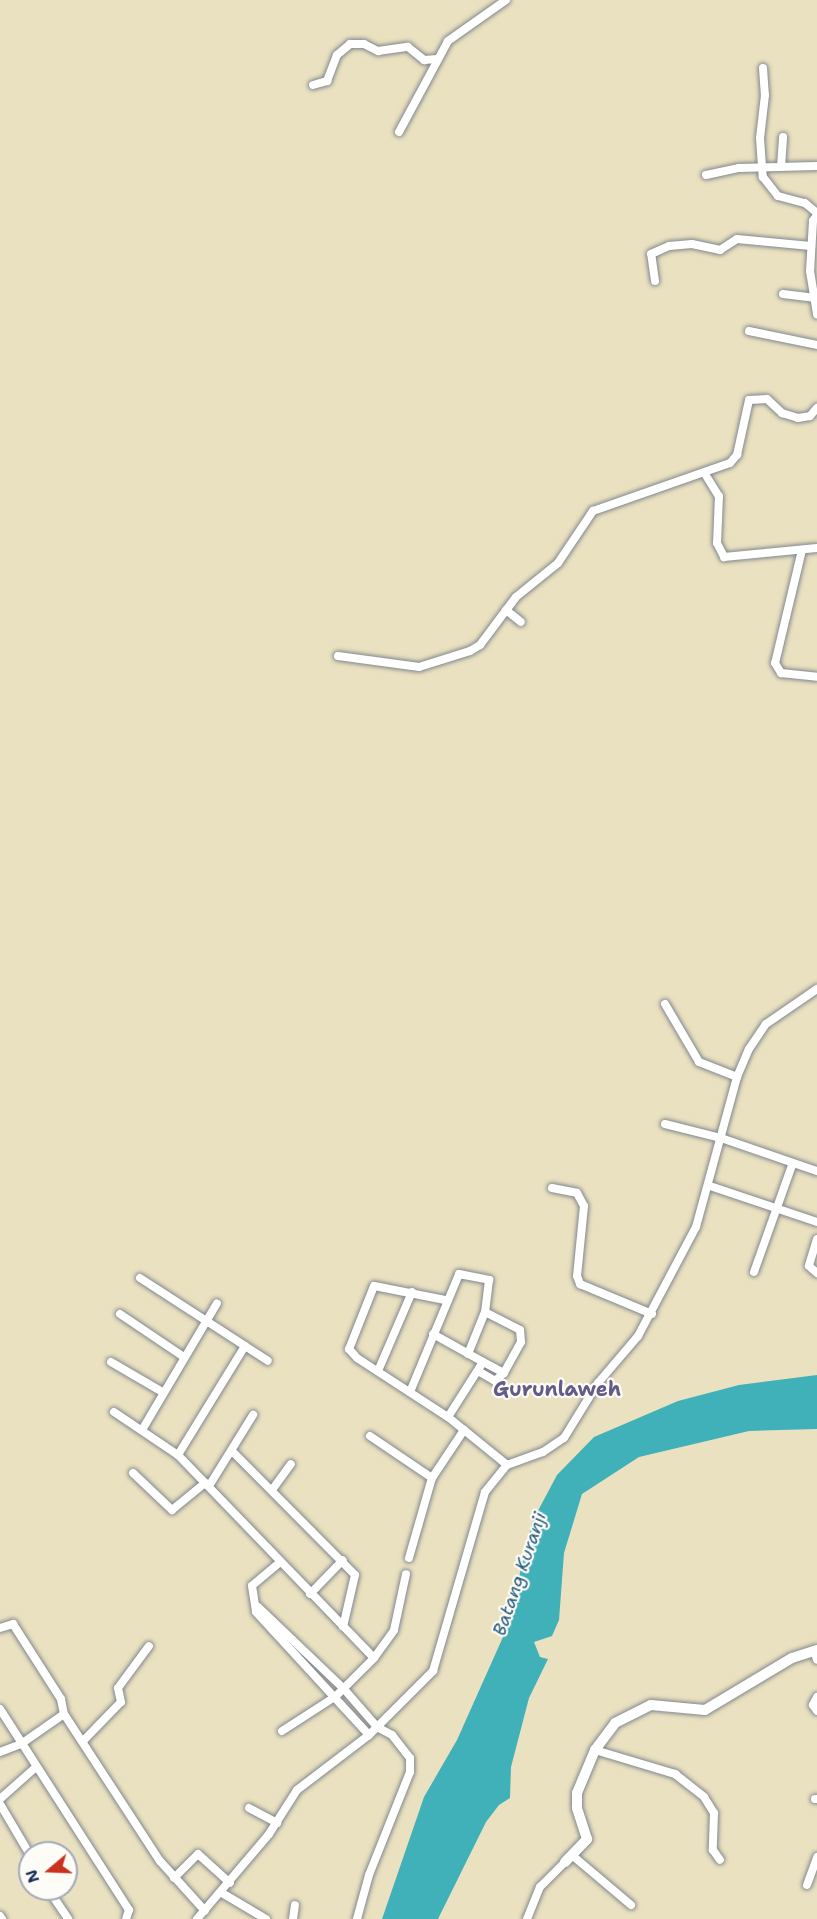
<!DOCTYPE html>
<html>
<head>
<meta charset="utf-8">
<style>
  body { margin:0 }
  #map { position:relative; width:817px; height:1919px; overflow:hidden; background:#eae1c0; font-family:"Shantell Sans",sans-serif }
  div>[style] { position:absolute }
  .water>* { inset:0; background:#40b1b9 }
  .roads { filter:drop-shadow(0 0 2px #82888f) drop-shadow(0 0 2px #82888f) }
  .minor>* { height:8px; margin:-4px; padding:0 4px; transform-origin:4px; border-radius:4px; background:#fff }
  .tertiary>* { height:10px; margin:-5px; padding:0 5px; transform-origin:5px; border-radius:5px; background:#fff }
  span { translate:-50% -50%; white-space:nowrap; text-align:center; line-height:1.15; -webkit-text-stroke:4.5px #fdfcf7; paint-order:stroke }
  .water-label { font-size:18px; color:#285c7e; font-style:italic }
  .quarter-label { font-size:20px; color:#635c88; font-weight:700 }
  .north { position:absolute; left:18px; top:1841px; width:60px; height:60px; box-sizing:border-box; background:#fdfcf7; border:2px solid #a3aaba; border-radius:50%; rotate:251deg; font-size:16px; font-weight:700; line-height:24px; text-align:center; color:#1b2f5e }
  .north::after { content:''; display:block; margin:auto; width:21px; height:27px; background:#c8321e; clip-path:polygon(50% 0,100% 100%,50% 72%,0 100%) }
</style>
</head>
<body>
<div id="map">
  <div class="water">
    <div style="clip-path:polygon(817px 1375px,817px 1429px,749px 1431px,639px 1457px,582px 1494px,564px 1553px,559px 1620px,552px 1636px,534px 1642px,540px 1657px,548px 1659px,529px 1698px,511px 1767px,510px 1798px,499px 1805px,486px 1822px,438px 1919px,382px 1919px,424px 1797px,457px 1740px,507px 1628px,532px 1522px,557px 1475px,594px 1437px,678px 1401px,739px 1385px)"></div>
  </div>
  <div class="roads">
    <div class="minor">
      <div style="left:763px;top:68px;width:27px;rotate:86deg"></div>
      <div style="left:765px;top:95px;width:43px;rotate:96.6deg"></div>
      <div style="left:760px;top:138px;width:39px;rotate:86deg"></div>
      <div style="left:763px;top:177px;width:24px;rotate:52deg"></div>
      <div style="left:778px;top:196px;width:28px;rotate:15deg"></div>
      <div style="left:805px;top:203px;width:16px;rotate:40deg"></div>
      <div style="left:313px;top:85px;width:15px;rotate:-16deg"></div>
      <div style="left:327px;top:81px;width:28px;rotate:-69deg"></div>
      <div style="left:337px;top:55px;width:17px;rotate:-40deg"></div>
      <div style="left:350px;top:44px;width:14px"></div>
      <div style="left:364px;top:44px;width:16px;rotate:27deg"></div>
      <div style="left:378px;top:51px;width:30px;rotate:-8deg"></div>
      <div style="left:408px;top:47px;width:21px;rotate:39deg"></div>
      <div style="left:424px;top:60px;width:13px;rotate:-4deg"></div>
      <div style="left:399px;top:132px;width:103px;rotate:-61.7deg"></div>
      <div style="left:448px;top:41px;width:71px;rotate:-35.3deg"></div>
      <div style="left:781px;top:167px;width:30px;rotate:-86deg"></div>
      <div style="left:706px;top:175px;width:34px;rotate:-12deg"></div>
      <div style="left:739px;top:168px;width:78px;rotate:-1.5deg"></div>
      <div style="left:817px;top:215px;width:7px;rotate:124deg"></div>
      <div style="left:813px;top:221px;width:50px;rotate:93.4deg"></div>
      <div style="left:810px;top:271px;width:44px;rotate:80.8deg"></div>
      <div style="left:655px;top:281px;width:27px;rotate:-98deg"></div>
      <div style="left:651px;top:254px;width:20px;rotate:-24deg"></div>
      <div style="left:669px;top:246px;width:23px;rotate:-5deg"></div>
      <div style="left:692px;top:244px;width:29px;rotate:12deg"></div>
      <div style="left:720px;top:250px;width:20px;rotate:-33deg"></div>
      <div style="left:737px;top:239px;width:74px;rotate:5.4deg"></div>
      <div style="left:783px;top:294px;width:33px;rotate:7deg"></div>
      <div style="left:749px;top:331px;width:69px;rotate:11.6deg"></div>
      <div style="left:705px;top:474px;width:26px;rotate:58deg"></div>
      <div style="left:719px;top:496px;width:47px;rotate:92.4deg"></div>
      <div style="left:717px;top:543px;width:16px;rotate:63deg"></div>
      <div style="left:724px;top:557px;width:93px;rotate:-5.5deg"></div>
      <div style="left:802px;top:550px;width:116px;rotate:103.4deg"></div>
      <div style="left:775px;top:663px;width:12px;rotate:59deg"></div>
      <div style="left:781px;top:673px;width:36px;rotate:6deg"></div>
      <div style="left:506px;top:610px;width:19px;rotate:39deg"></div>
      <div style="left:338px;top:656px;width:82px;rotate:7.7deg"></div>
      <div style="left:419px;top:667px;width:53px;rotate:-17.4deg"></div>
      <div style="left:470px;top:651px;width:12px;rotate:-31deg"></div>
      <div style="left:480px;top:645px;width:60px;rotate:-53.1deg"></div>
      <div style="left:516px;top:597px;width:54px;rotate:-39deg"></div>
      <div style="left:558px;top:563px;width:63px;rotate:-56.1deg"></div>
      <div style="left:593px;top:511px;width:145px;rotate:-19.3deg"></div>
      <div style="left:730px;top:463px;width:11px;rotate:-49deg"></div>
      <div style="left:737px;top:455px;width:56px;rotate:-77.7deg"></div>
      <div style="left:749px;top:400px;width:18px;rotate:-3deg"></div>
      <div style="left:767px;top:399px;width:21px;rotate:43deg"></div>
      <div style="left:782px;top:413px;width:17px;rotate:17deg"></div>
      <div style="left:798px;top:418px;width:12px;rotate:-9deg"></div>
      <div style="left:810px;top:416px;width:11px;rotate:-49deg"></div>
      <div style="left:665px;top:1004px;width:67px;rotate:59.6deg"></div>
      <div style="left:699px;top:1062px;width:41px;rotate:21.5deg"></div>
      <div style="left:665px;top:1124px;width:58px;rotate:14deg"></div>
      <div style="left:721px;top:1138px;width:102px;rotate:19deg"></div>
      <div style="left:710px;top:1186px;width:113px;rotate:18.6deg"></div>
      <div style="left:552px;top:1188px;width:25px;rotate:11deg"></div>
      <div style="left:577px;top:1193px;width:15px;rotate:62deg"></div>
      <div style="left:584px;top:1206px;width:70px;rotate:95.7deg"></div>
      <div style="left:577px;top:1276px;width:9px;rotate:69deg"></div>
      <div style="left:580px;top:1284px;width:78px;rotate:22.6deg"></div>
      <div style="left:817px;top:1239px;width:28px;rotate:107deg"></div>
      <div style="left:809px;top:1266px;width:11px;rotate:41deg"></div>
      <div style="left:754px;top:1272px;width:114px;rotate:-70.4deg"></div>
      <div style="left:140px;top:1278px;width:125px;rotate:32.9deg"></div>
      <div style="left:245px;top:1346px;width:128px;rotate:121.6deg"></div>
      <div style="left:445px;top:1300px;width:72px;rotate:-168.8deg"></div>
      <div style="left:374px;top:1286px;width:68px;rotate:111.6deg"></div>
      <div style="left:349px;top:1349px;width:12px;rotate:48deg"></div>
      <div style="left:357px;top:1358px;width:108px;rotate:33deg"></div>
      <div style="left:448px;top:1417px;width:76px;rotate:39.1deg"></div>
      <div style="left:120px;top:1314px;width:77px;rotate:33.9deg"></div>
      <div style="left:433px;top:1334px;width:57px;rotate:29.2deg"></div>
      <div style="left:483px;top:1362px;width:65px;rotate:122.5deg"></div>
      <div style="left:245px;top:1346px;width:27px;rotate:33deg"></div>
      <div style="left:468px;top:1354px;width:45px;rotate:-68deg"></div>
      <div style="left:485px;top:1312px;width:39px;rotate:27deg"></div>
      <div style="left:520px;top:1330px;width:12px;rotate:85deg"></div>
      <div style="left:521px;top:1342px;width:35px;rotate:119deg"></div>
      <div style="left:504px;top:1373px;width:24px;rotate:-152deg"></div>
      <div style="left:111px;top:1362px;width:61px;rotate:30.3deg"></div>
      <div style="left:378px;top:1371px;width:86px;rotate:-66.7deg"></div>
      <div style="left:478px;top:1371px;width:20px;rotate:30deg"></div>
      <div style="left:495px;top:1381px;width:12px;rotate:-42deg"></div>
      <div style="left:410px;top:1392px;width:128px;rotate:-67.4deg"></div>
      <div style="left:459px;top:1274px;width:31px;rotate:11deg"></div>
      <div style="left:489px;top:1280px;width:32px;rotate:97deg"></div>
      <div style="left:114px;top:1412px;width:77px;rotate:33.9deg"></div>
      <div style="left:178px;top:1455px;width:282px;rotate:46deg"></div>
      <div style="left:142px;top:1430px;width:147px;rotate:-59.4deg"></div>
      <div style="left:370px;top:1436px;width:75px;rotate:34.1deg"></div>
      <div style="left:233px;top:1452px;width:173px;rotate:45.2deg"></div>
      <div style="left:355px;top:1575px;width:53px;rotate:103deg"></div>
      <div style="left:133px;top:1473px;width:54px;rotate:43.5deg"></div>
      <div style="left:172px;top:1510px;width:43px;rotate:-39.3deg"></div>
      <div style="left:209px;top:1486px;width:84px;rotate:-58.2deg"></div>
      <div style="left:272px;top:1490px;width:32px;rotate:-54deg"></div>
      <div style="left:409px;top:1558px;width:83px;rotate:-74deg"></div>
      <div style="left:432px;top:1478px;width:58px;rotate:-56.3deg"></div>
      <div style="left:279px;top:1563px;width:35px;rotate:140deg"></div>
      <div style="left:252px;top:1586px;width:26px;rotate:81deg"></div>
      <div style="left:256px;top:1612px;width:167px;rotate:47.4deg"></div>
      <div style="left:310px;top:1594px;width:47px;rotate:-45.9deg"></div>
      <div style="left:258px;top:1607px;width:119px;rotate:43.6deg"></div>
      <div style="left:344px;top:1689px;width:50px;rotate:49deg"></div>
      <div style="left:377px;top:1727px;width:17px;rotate:28deg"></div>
      <div style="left:392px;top:1735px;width:29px;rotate:52deg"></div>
      <div style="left:410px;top:1758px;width:14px;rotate:90deg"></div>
      <div style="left:410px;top:1772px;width:111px;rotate:111.7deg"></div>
      <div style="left:369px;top:1875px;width:46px;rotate:105.3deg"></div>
      <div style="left:0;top:1628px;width:14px;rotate:-17deg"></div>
      <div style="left:13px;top:1624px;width:89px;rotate:57.4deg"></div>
      <div style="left:61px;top:1699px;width:15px;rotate:79deg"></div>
      <div style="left:64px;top:1714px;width:176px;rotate:56.9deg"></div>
      <div style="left:160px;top:1861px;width:67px;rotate:48deg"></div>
      <div style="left:814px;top:1650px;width:10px;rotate:73deg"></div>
      <div style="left:817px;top:1697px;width:9px;rotate:117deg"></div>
      <div style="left:813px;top:1705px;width:7px;rotate:56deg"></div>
      <div style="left:0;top:1709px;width:239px;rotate:57.3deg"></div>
      <div style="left:129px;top:1910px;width:9px;rotate:108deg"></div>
      <div style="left:282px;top:1731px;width:64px;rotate:-32.9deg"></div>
      <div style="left:336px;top:1696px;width:54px;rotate:-45deg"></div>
      <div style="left:374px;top:1658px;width:34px;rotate:-54deg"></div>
      <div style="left:394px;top:1630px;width:57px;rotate:-77.9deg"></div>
      <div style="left:84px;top:1740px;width:53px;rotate:-45.8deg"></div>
      <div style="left:121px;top:1702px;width:14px;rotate:-102deg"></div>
      <div style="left:118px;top:1688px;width:52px;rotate:-53.6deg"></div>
      <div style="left:595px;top:1750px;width:84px;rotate:16.7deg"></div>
      <div style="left:675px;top:1774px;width:37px;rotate:38deg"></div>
      <div style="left:704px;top:1797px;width:19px;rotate:58deg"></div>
      <div style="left:714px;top:1813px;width:37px;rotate:92deg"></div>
      <div style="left:713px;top:1850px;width:12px;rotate:55deg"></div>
      <div style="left:0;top:1752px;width:22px;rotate:-21deg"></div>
      <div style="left:21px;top:1744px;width:52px;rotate:-34.9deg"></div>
      <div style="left:0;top:1799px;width:48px;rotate:-41.6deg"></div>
      <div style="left:815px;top:1799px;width:2px"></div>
      <div style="left:0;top:1804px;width:59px;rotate:59.5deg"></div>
      <div style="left:249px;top:1808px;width:32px;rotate:28deg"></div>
      <div style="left:573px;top:1856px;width:76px;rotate:40.2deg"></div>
      <div style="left:174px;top:1878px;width:34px;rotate:-45deg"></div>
      <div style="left:198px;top:1854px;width:43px;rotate:42.2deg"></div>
      <div style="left:807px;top:1885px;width:30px;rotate:-70deg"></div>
      <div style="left:48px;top:1889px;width:36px;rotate:56deg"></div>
      <div style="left:222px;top:1893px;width:51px;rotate:30.6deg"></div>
      <div style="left:0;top:1916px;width:4px;rotate:56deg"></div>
      <div style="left:197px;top:1919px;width:111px;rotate:-49.7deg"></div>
      <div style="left:269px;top:1834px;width:52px;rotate:-57.5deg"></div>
      <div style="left:297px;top:1790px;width:91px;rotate:-37.4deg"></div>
      <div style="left:369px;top:1735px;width:91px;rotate:-45deg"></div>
      <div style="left:433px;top:1671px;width:186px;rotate:-73.8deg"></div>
      <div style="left:485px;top:1492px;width:35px;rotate:-51deg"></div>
      <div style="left:507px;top:1465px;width:38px;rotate:-20deg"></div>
      <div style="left:543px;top:1452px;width:25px;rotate:-34deg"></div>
      <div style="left:564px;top:1438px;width:65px;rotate:-58.3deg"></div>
      <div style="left:598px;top:1383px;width:62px;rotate:-49.6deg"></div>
      <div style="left:638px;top:1336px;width:123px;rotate:-62deg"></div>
      <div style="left:696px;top:1227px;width:156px;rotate:-74.7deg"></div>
      <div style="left:737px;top:1077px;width:30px;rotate:-67deg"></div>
      <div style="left:749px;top:1049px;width:30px;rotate:-56deg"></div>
      <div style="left:766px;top:1024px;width:62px;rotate:-34.5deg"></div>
      <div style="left:293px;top:1919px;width:14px;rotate:-82deg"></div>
      <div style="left:527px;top:1919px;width:35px;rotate:-68deg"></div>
      <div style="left:540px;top:1887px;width:35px;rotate:-45deg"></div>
    </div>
    <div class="tertiary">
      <div style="left:565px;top:1862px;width:32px;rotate:-46deg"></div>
      <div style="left:587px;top:1839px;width:33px;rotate:-108deg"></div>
      <div style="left:577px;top:1808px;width:15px;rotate:-90deg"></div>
      <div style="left:577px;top:1793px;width:47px;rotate:-67.3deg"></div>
      <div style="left:595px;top:1750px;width:34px;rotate:-53deg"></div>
      <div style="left:615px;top:1723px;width:40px;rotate:-26.6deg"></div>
      <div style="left:651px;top:1705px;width:54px;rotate:5.3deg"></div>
      <div style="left:705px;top:1710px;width:101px;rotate:-30.9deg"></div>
      <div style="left:792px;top:1658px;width:26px;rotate:-18deg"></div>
    </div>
  </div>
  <div class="water-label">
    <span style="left:520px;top:1574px;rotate:-71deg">Batang Kuranji</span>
  </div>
  <div class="quarter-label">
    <span style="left:557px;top:1389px">Gurunlaweh</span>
  </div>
  <div class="north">N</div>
</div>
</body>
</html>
